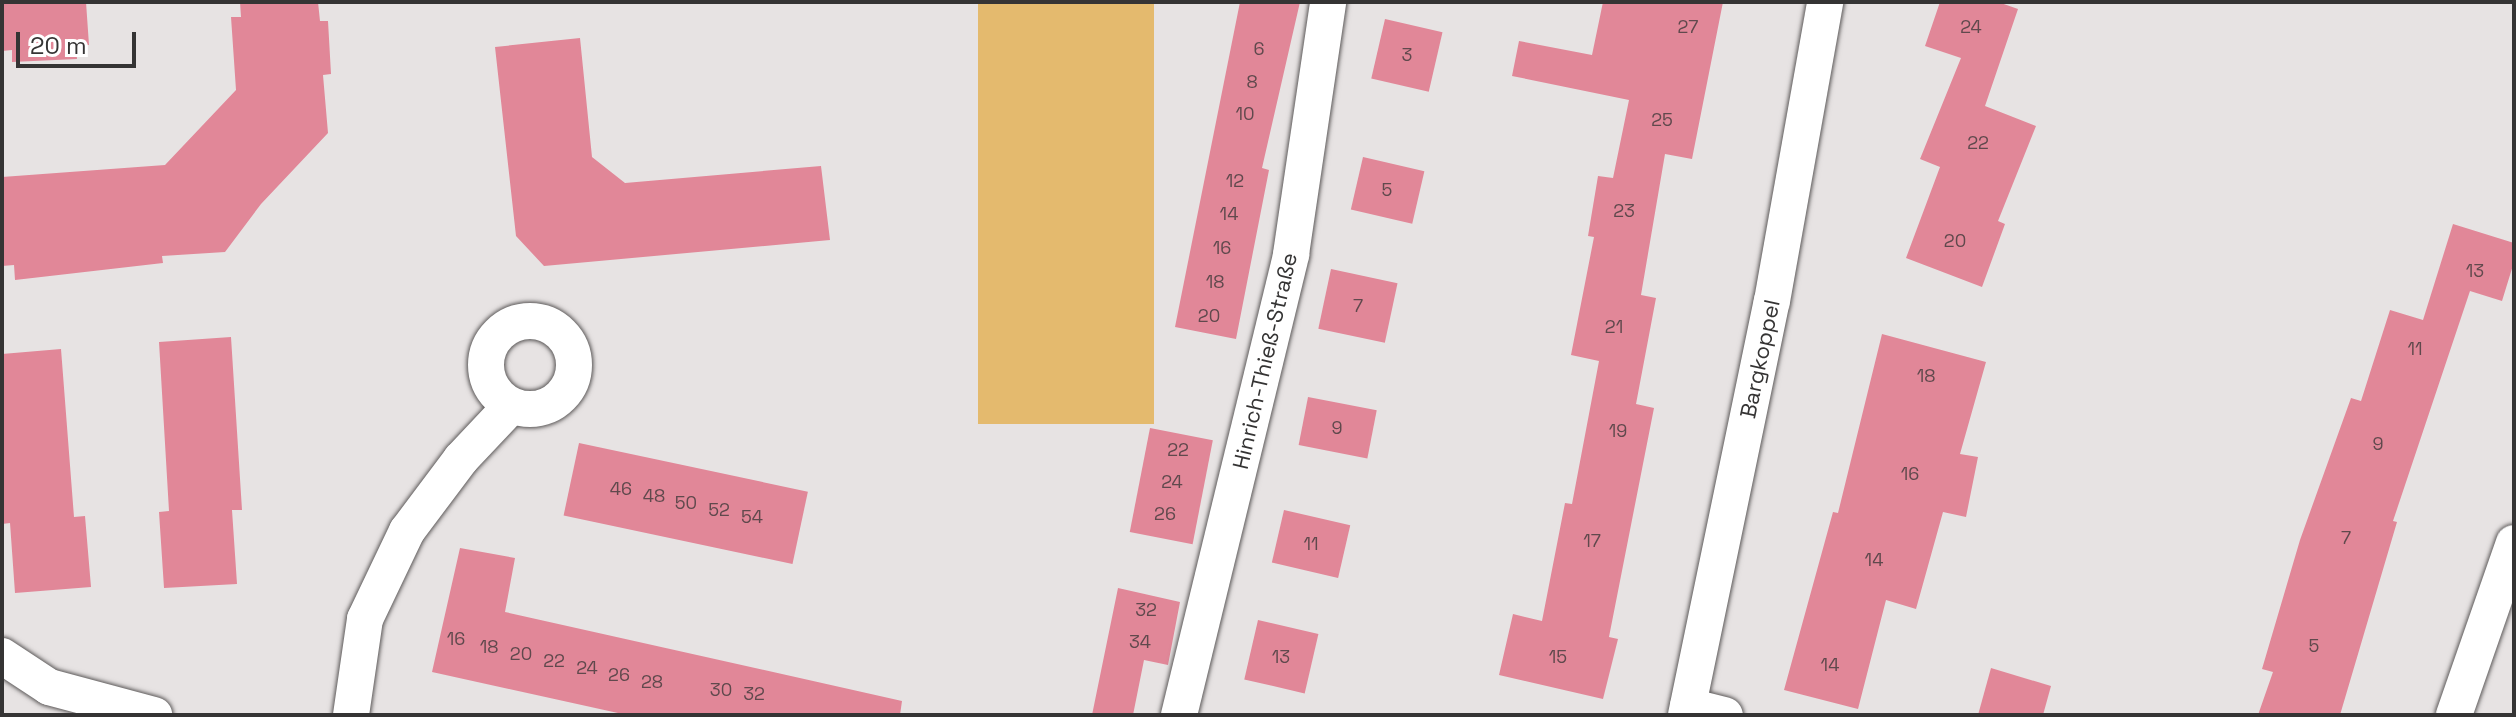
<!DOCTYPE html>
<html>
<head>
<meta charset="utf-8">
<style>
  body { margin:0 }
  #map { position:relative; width:2516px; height:717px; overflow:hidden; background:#e7e3e3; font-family:"Space Grotesk",sans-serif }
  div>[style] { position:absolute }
  .green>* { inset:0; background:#e4ba6e; transform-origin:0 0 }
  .building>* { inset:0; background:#e18798; transform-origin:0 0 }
  .roads { filter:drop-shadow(0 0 2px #5d5a5a) drop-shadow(0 0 2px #5d5a5a) }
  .minor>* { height:36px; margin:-18px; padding:0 18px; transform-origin:18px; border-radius:18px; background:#fff }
  .minor>.ring { margin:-18px; padding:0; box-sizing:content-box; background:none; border:36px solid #fff; border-radius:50% }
  span { translate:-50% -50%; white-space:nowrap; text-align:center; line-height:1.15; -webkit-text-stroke:8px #fff; paint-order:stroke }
  .number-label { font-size:18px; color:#60494d }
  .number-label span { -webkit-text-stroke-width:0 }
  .street-label { font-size:22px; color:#353434 }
  .frame { position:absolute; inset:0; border:4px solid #353434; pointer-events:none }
  .scale { position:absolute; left:16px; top:32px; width:120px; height:36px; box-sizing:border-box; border:4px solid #353434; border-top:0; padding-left:10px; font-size:24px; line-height:28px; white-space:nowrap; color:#353434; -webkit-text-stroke:6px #fff; paint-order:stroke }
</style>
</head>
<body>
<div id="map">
  <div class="green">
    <div style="left:978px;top:2px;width:176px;height:422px"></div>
  </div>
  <div class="building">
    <div style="clip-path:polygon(2px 2px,86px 2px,89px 45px,76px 45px,77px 59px,12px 62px,12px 50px,2px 51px)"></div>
    <div style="clip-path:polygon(240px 2px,318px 2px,320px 21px,328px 21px,331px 74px,323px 75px,328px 133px,261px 204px,225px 252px,162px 256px,163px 263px,15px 280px,14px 265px,2px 266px,2px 177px,165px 165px,236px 90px,231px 17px,241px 17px)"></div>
    <div style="clip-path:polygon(1240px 2px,1300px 2px,1262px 168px,1269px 170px,1236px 339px,1175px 327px)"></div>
    <div style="clip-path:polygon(1603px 2px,1723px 2px,1692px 159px,1665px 154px,1641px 295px,1656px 298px,1636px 404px,1654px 408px,1609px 637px,1618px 639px,1603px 699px,1499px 675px,1513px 614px,1542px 621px,1565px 503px,1572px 504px,1599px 361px,1571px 355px,1594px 237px,1588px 236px,1598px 176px,1613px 178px,1629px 100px,1512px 76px,1519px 41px,1592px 55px)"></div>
    <div style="clip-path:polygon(1940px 2px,1998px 2px,2018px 9px,1985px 106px,2036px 126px,1998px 221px,2005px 224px,1982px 287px,1906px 258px,1940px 167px,1920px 159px,1961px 58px,1925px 46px)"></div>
    <div style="left:1385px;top:19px;width:59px;height:61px;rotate:13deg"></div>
    <div style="clip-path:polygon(580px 38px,592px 157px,625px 183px,821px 166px,830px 240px,544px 266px,516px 236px,495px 47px)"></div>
    <div style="left:1363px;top:157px;width:63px;height:54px;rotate:13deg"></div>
    <div style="clip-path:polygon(2453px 224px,2514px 243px,2514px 262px,2502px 301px,2470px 291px,2393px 521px,2397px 522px,2340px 715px,2258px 715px,2273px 672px,2262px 669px,2300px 540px,2351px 398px,2361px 401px,2390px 310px,2423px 320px)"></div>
    <div style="left:1331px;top:269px;width:68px;height:61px;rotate:12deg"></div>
    <div style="clip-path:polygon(1882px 334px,1986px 362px,1960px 454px,1978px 457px,1966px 517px,1943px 512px,1916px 609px,1886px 600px,1858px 709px,1784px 690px,1833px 512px,1838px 513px)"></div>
    <div style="clip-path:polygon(231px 337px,242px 510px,232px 510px,237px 584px,164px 588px,159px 512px,169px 511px,159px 342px)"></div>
    <div style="clip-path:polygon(61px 349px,74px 517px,85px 516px,91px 587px,15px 593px,10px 523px,2px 524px,2px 354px)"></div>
    <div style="left:1308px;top:397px;width:70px;height:49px;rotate:11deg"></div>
    <div style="left:1150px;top:428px;width:64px;height:106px;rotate:11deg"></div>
    <div style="left:579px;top:443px;width:234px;height:74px;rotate:12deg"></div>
    <div style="left:1284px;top:510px;width:68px;height:54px;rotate:13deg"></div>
    <div style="clip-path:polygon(460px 548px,515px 558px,505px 612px,902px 701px,900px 715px,627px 715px,432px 672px)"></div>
    <div style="clip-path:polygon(1118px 588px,1180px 602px,1168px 665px,1144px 660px,1133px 715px,1092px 715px)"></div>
    <div style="left:1258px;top:620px;width:62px;height:61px;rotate:13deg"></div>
    <div style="clip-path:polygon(1991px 668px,2051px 686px,2043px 715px,1978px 715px)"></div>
  </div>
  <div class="roads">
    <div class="minor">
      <div class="ring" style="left:486px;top:321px;width:52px;height:52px"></div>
      <div style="left:2px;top:656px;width:56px;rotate:33.4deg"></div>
      <div style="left:49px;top:687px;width:109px;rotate:14.9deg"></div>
      <div style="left:1688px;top:706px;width:38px;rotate:14deg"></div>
      <div style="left:351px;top:715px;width:97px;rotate:-81.7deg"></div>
      <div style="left:365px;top:619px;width:98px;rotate:-64.5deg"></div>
      <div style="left:407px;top:531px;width:90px;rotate:-53.1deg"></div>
      <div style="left:461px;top:459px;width:73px;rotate:-46.7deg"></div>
      <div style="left:1179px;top:715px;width:474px;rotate:-76.3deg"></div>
      <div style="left:1291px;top:254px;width:255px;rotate:-81.6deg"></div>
      <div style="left:1686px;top:715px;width:423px;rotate:-78.3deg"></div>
      <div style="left:1772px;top:301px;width:304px;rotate:-79.9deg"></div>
      <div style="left:2454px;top:715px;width:182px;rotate:-70.8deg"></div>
    </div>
  </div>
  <div class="number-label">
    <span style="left:1688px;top:27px">27</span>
    <span style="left:1971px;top:27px">24</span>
    <span style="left:1259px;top:49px">6</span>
    <span style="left:1407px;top:55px">3</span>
    <span style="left:1252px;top:82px">8</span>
    <span style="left:1245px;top:114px">10</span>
    <span style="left:1662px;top:120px">25</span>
    <span style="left:1978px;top:143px">22</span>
    <span style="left:1235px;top:181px">12</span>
    <span style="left:1387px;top:190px">5</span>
    <span style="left:1624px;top:211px">23</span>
    <span style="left:1229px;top:214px">14</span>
    <span style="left:1955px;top:241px">20</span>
    <span style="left:1222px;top:248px">16</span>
    <span style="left:2475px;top:271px">13</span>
    <span style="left:1215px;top:282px">18</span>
    <span style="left:1358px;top:306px">7</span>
    <span style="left:1209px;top:316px">20</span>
    <span style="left:1614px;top:327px">21</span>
    <span style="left:2415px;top:349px">11</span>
    <span style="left:1926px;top:376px">18</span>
    <span style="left:1337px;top:428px">9</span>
    <span style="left:1618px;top:431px">19</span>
    <span style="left:2378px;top:444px">9</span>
    <span style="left:1178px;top:450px">22</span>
    <span style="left:1910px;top:474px">16</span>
    <span style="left:1172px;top:482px">24</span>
    <span style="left:621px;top:489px">46</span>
    <span style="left:654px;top:496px">48</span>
    <span style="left:686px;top:503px">50</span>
    <span style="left:719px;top:510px">52</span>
    <span style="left:1165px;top:514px">26</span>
    <span style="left:752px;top:517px">54</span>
    <span style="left:2346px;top:538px">7</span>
    <span style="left:1592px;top:541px">17</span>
    <span style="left:1311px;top:544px">11</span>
    <span style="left:1874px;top:560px">14</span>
    <span style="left:1146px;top:610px">32</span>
    <span style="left:456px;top:639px">16</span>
    <span style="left:1140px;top:642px">34</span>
    <span style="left:2314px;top:646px">5</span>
    <span style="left:489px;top:647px">18</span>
    <span style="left:521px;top:654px">20</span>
    <span style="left:1281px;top:657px">13</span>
    <span style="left:1558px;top:657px">15</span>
    <span style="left:554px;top:661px">22</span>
    <span style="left:1830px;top:665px">14</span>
    <span style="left:587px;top:668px">24</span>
    <span style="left:619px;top:675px">26</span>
    <span style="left:652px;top:682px">28</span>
    <span style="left:721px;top:690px">30</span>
    <span style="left:754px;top:694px">32</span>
  </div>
  <div class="street-label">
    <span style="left:1760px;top:359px;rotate:-78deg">Bargkoppel</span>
    <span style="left:1265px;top:361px;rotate:-77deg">Hinrich-Thieß-Straße</span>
  </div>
  <div class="frame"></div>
  <div class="scale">20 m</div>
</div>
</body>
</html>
